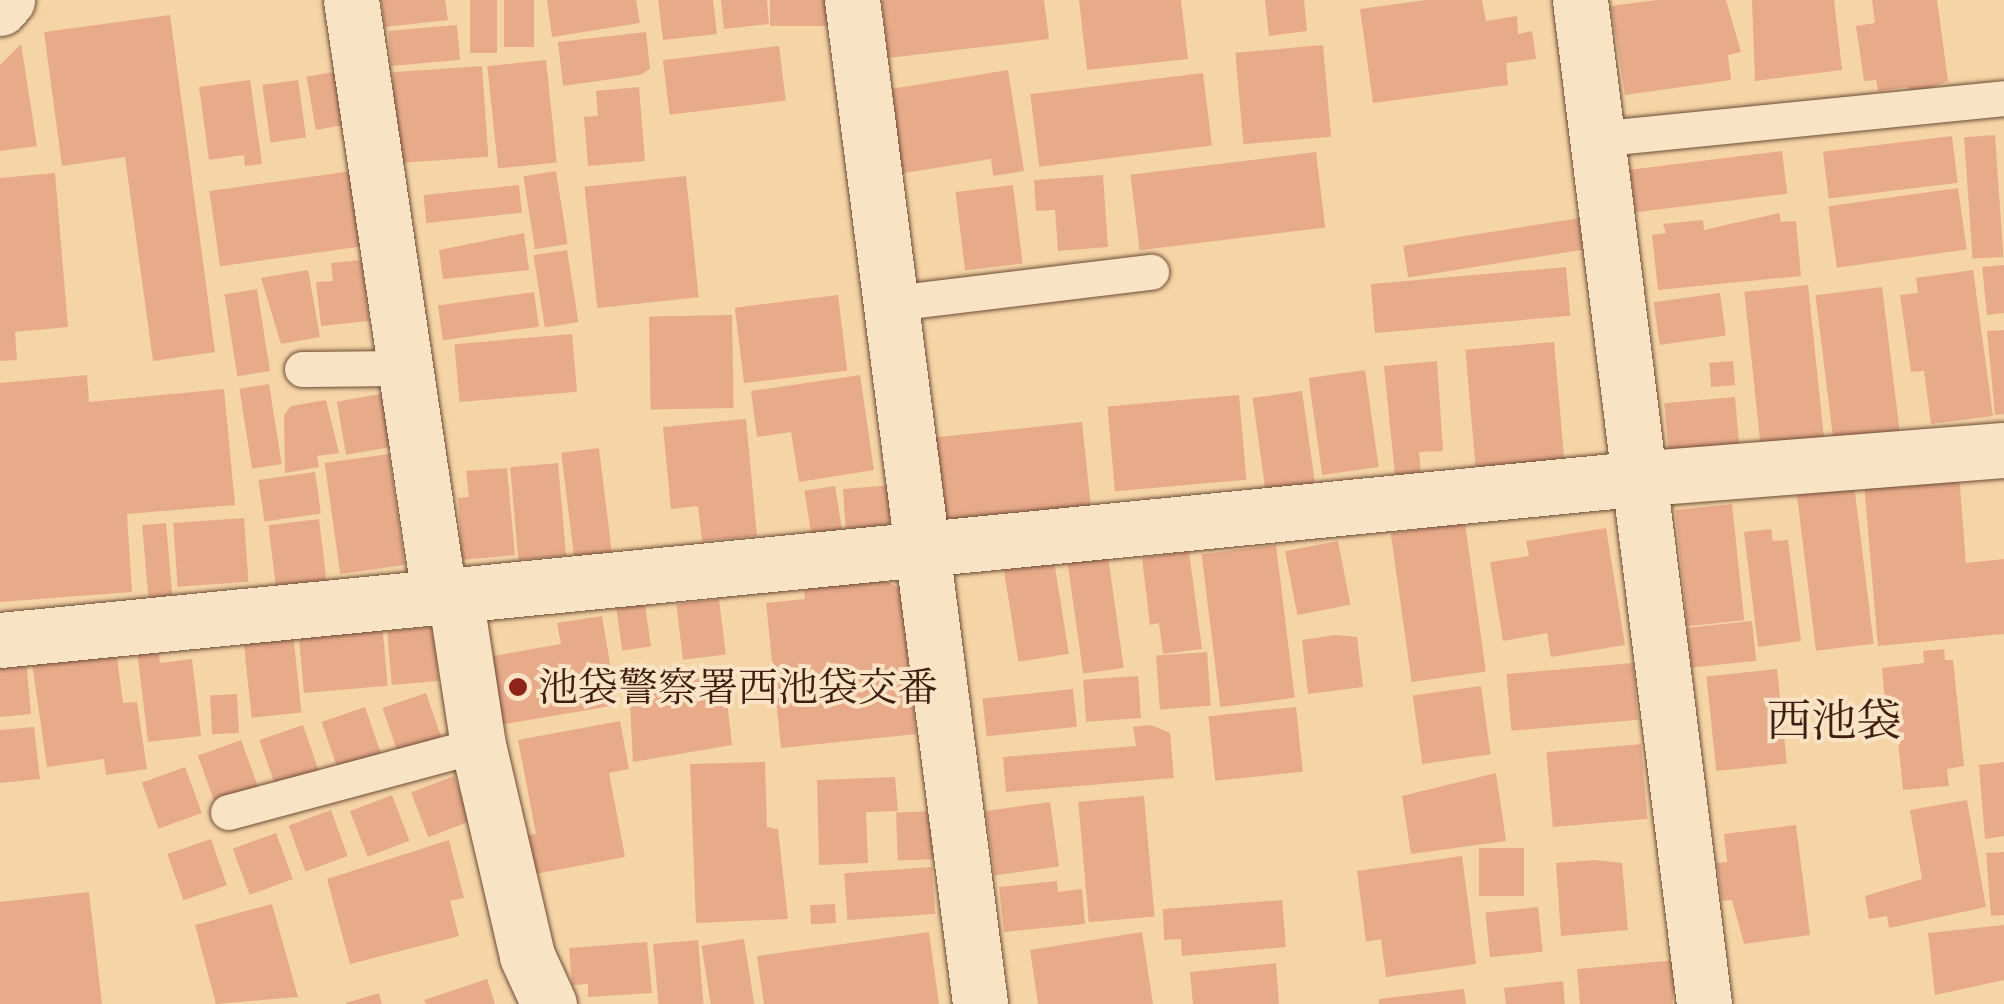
<!DOCTYPE html>
<html>
<head>
<meta charset="utf-8">
<style>
  body { margin:0 }
  #map { position:relative; width:2004px; height:1004px; overflow:hidden; background:#f5d4a6; font-family:"EB Garamond","Noto Serif JP",serif }
  div>[style] { position:absolute }
  .building>* { inset:0; background:#e8ab8a; transform-origin:0 0 }
  .roads { filter:drop-shadow(0 0 2px #6d4c37) drop-shadow(0 0 2px #6d4c37) }
  .service>* { height:35px; margin:-17.5px; padding:0 17.5px; transform-origin:17.5px; border-radius:17.5px; background:#f8e3c5 }
  .minor>* { height:55px; margin:-27.5px; padding:0 27.5px; transform-origin:27.5px; border-radius:27.5px; background:#f8e3c5 }
  .dots>* { width:28px; height:28px; translate:-50% -50%; box-sizing:border-box; border:5px solid #f8e3c5; border-radius:50% }
  span { translate:-50% -50%; white-space:nowrap; text-align:center; line-height:1.15; -webkit-text-stroke:8px #f8e3c5; paint-order:stroke }
  .poi-label { font-size:40px; color:#401f12 }
  .left { translate:0 -50%; text-align:left }
  .quarter-label { font-size:45px; color:#401f12 }
</style>
</head>
<body>
<div id="map">
  <div class="building">
    <div style="clip-path:polygon(381px 0,445px 0,448px 20px,385px 27px)"></div>
    <div style="left:470px;top:0;width:27px;height:53px"></div>
    <div style="left:504px;top:0;width:30px;height:47px"></div>
    <div style="clip-path:polygon(547px 0,636px 0,640px 23px,552px 37px)"></div>
    <div style="clip-path:polygon(658px 0,713px 0,717px 34px,663px 40px)"></div>
    <div style="clip-path:polygon(721px 0,767px 0,769px 24px,724px 29px)"></div>
    <div style="left:770px;top:0;width:61px;height:26px"></div>
    <div style="clip-path:polygon(882px 0,1044px 0,1049px 39px,888px 58px)"></div>
    <div style="clip-path:polygon(1079px 0,1181px 0,1188px 59px,1087px 70px)"></div>
    <div style="clip-path:polygon(1265px 0,1304px 0,1307px 31px,1269px 36px)"></div>
    <div style="clip-path:polygon(1426px 0,1482px 0,1486px 21px,1517px 16px,1518px 34px,1532px 31px,1536px 59px,1506px 63px,1508px 85px,1373px 103px,1360px 9px)"></div>
    <div style="clip-path:polygon(1657px 0,1726px 0,1741px 52px,1728px 55px,1731px 80px,1625px 95px,1611px 6px)"></div>
    <div style="clip-path:polygon(1752px 0,1834px 0,1842px 70px,1755px 81px)"></div>
    <div style="clip-path:polygon(1872px 0,1937px 0,1948px 81px,1910px 96px,1908px 87px,1878px 91px,1876px 80px,1864px 81px,1856px 26px,1875px 23px)"></div>
    <div style="clip-path:polygon(170px 15px,215px 352px,153px 361px,125px 157px,62px 166px,44px 32px)"></div>
    <div style="left:457px;top:25px;width:35px;height:69px;rotate:85deg"></div>
    <div style="clip-path:polygon(646px 32px,650px 69px,640px 75px,563px 86px,558px 42px)"></div>
    <div style="clip-path:polygon(21px 44px,37px 146px,0 151px,0 65px)"></div>
    <div style="left:1323px;top:45px;width:92px;height:88px;rotate:85deg"></div>
    <div style="left:779px;top:46px;width:55px;height:117px;rotate:83deg"></div>
    <div style="left:546px;top:60px;width:103px;height:59px;rotate:84deg"></div>
    <div style="left:482px;top:66px;width:91px;height:90px;rotate:86deg"></div>
    <div style="clip-path:polygon(1008px 70px,1024px 171px,993px 176px,991px 159px,898px 174px,885px 90px)"></div>
    <div style="left:339px;top:71px;width:54px;height:33px;rotate:80deg"></div>
    <div style="left:1203px;top:73px;width:73px;height:174px;rotate:83deg"></div>
    <div style="clip-path:polygon(250px 80px,262px 164px,245px 166px,244px 155px,209px 160px,199px 87px)"></div>
    <div style="left:298px;top:80px;width:58px;height:36px;rotate:82deg"></div>
    <div style="clip-path:polygon(639px 87px,645px 161px,588px 166px,584px 117px,598px 116px,596px 91px)"></div>
    <div style="left:1995px;top:135px;width:122px;height:31px;rotate:86deg"></div>
    <div style="left:1952px;top:136px;width:47px;height:130px;rotate:83deg"></div>
    <div style="left:1782px;top:151px;width:43px;height:153px;rotate:83deg"></div>
    <div style="left:1316px;top:152px;width:76px;height:187px;rotate:83deg"></div>
    <div style="left:359px;top:170px;width:76px;height:151px;rotate:82deg"></div>
    <div style="left:556px;top:171px;width:74px;height:33px;rotate:81deg"></div>
    <div style="clip-path:polygon(55px 173px,68px 327px,15px 332px,17px 360px,0 361px,0 178px)"></div>
    <div style="clip-path:polygon(1103px 175px,1108px 247px,1058px 251px,1055px 210px,1036px 211px,1034px 180px)"></div>
    <div style="left:686px;top:176px;width:122px;height:102px;rotate:84deg"></div>
    <div style="left:519px;top:185px;width:28px;height:96px;rotate:84deg"></div>
    <div style="left:1013px;top:185px;width:79px;height:58px;rotate:83deg"></div>
    <div style="left:1958px;top:188px;width:62px;height:131px;rotate:82deg"></div>
    <div style="clip-path:polygon(1779px 213px,1781px 222px,1796px 221px,1801px 276px,1658px 290px,1652px 235px,1666px 233px,1663px 224px,1703px 220px,1704px 230px)"></div>
    <div style="left:1579px;top:218px;width:32px;height:178px;rotate:81deg"></div>
    <div style="clip-path:polygon(524px 233px,529px 270px,443px 279px,439px 250px)"></div>
    <div style="left:567px;top:250px;width:73px;height:34px;rotate:81deg"></div>
    <div style="clip-path:polygon(362px 260px,369px 321px,321px 326px,316px 282px,333px 281px,331px 263px)"></div>
    <div style="clip-path:polygon(2004px 265px,2004px 313px,1987px 315px,1982px 267px)"></div>
    <div style="left:1566px;top:267px;width:49px;height:196px;rotate:85deg"></div>
    <div style="clip-path:polygon(308px 270px,320px 337px,281px 344px,261px 278px)"></div>
    <div style="clip-path:polygon(1973px 270px,1993px 416px,1931px 424px,1924px 371px,1911px 372px,1900px 295px,1918px 293px,1916px 278px)"></div>
    <div style="left:1808px;top:285px;width:158px;height:64px;rotate:84deg"></div>
    <div style="left:1882px;top:287px;width:146px;height:67px;rotate:83deg"></div>
    <div style="left:257px;top:289px;width:83px;height:33px;rotate:81deg"></div>
    <div style="left:534px;top:292px;width:35px;height:97px;rotate:82deg"></div>
    <div style="left:1720px;top:293px;width:43px;height:67px;rotate:82deg"></div>
    <div style="left:838px;top:295px;width:76px;height:104px;rotate:83deg"></div>
    <div style="left:732px;top:315px;width:93px;height:83px;rotate:89deg"></div>
    <div style="clip-path:polygon(2004px 330px,2004px 414px,1995px 415px,1987px 331px)"></div>
    <div style="left:572px;top:334px;width:58px;height:118px;rotate:85deg"></div>
    <div style="left:1554px;top:342px;width:120px;height:89px;rotate:85deg"></div>
    <div style="clip-path:polygon(1437px 361px,1443px 451px,1419px 452px,1421px 473px,1395px 475px,1384px 366px)"></div>
    <div style="left:1733px;top:361px;width:24px;height:24px;rotate:85deg"></div>
    <div style="left:1365px;top:370px;width:98px;height:57px;rotate:82deg"></div>
    <div style="clip-path:polygon(87px 375px,89px 402px,224px 389px,235px 505px,127px 514px,132px 592px,0 602px,0 383px)"></div>
    <div style="clip-path:polygon(860px 375px,874px 470px,799px 482px,791px 432px,757px 437px,751px 391px)"></div>
    <div style="left:269px;top:384px;width:81px;height:30px;rotate:81deg"></div>
    <div style="left:1302px;top:391px;width:95px;height:50px;rotate:82deg"></div>
    <div style="left:386px;top:393px;width:54px;height:50px;rotate:80deg"></div>
    <div style="left:1239px;top:395px;width:85px;height:132px;rotate:85deg"></div>
    <div style="left:1735px;top:397px;width:48px;height:71px;rotate:85deg"></div>
    <div style="clip-path:polygon(326px 400px,339px 453px,317px 456px,319px 467px,285px 473px,284px 415px,291px 406px)"></div>
    <div style="clip-path:polygon(746px 419px,757px 536px,702px 541px,698px 506px,671px 509px,663px 427px)"></div>
    <div style="left:1082px;top:422px;width:93px;height:149px;rotate:84deg"></div>
    <div style="left:599px;top:448px;width:105px;height:38px;rotate:83deg"></div>
    <div style="left:389px;top:454px;width:112px;height:65px;rotate:82deg"></div>
    <div style="left:558px;top:463px;width:93px;height:48px;rotate:85deg"></div>
    <div style="clip-path:polygon(507px 468px,515px 555px,462px 560px,458px 498px,469px 497px,466px 471px)"></div>
    <div style="left:315px;top:472px;width:42px;height:57px;rotate:82deg"></div>
    <div style="clip-path:polygon(1959px 474px,1966px 563px,2004px 559px,2004px 634px,1878px 646px,1864px 483px)"></div>
    <div style="left:1854px;top:484px;width:161px;height:58px;rotate:83deg"></div>
    <div style="clip-path:polygon(893px 485px,888px 530px,846px 533px,843px 489px)"></div>
    <div style="left:835px;top:486px;width:49px;height:31px;rotate:81deg"></div>
    <div style="left:1732px;top:504px;width:117px;height:57px;rotate:84deg"></div>
    <div style="left:244px;top:518px;width:64px;height:71px;rotate:86deg"></div>
    <div style="left:319px;top:519px;width:62px;height:51px;rotate:83deg"></div>
    <div style="left:166px;top:523px;width:73px;height:24px;rotate:85deg"></div>
    <div style="left:1465px;top:523px;width:150px;height:75px;rotate:82deg"></div>
    <div style="clip-path:polygon(1606px 528px,1625px 645px,1551px 657px,1547px 633px,1503px 641px,1490px 562px,1529px 556px,1526px 541px)"></div>
    <div style="clip-path:polygon(1771px 529px,1773px 541px,1788px 540px,1801px 641px,1758px 647px,1744px 532px)"></div>
    <div style="left:1338px;top:541px;width:65px;height:54px;rotate:79deg"></div>
    <div style="left:1276px;top:545px;width:154px;height:75px;rotate:83deg"></div>
    <div style="clip-path:polygon(1189px 552px,1202px 649px,1163px 654px,1159px 623px,1150px 625px,1142px 558px)"></div>
    <div style="left:1053px;top:554px;width:101px;height:51px;rotate:81deg"></div>
    <div style="left:1108px;top:556px;width:113px;height:41px;rotate:82deg"></div>
    <div style="clip-path:polygon(873px 574px,901px 589px,916px 734px,781px 748px,766px 603px,805px 599px,803px 581px)"></div>
    <div style="left:644px;top:597px;width:50px;height:29px;rotate:82deg"></div>
    <div style="left:719px;top:599px;width:56px;height:43px;rotate:83deg"></div>
    <div style="clip-path:polygon(602px 616px,617px 705px,499px 725px,487px 657px,561px 644px,557px 623px)"></div>
    <div style="left:1752px;top:621px;width:40px;height:65px;rotate:84deg"></div>
    <div style="left:382px;top:622px;width:64px;height:84px;rotate:85deg"></div>
    <div style="left:434px;top:627px;width:54px;height:47px;rotate:85deg"></div>
    <div style="left:293px;top:633px;width:80px;height:50px;rotate:84deg"></div>
    <div style="clip-path:polygon(1336px 635px,1357px 637px,1363px 687px,1308px 694px,1302px 640px)"></div>
    <div style="clip-path:polygon(158px 648px,160px 663px,192px 659px,201px 736px,148px 742px,137px 650px)"></div>
    <div style="clip-path:polygon(1944px 649px,1945px 660px,1953px 660px,1964px 766px,1947px 769px,1949px 786px,1903px 790px,1894px 702px,1885px 701px,1882px 668px,1924px 663px,1923px 651px)"></div>
    <div style="clip-path:polygon(116px 650px,123px 703px,137px 702px,147px 769px,106px 775px,104px 759px,47px 767px,31px 657px)"></div>
    <div style="left:1207px;top:652px;width:54px;height:51px;rotate:86deg"></div>
    <div style="clip-path:polygon(26px 660px,31px 714px,0 717px,0 663px)"></div>
    <div style="left:1633px;top:663px;width:57px;height:127px;rotate:85deg"></div>
    <div style="left:1777px;top:669px;width:95px;height:71px;rotate:84deg"></div>
    <div style="clip-path:polygon(724px 675px,732px 745px,633px 762px,630px 704px,649px 703px,647px 684px)"></div>
    <div style="left:1138px;top:676px;width:42px;height:55px;rotate:86deg"></div>
    <div style="left:1481px;top:686px;width:69px;height:69px;rotate:82deg"></div>
    <div style="left:1073px;top:689px;width:38px;height:91px;rotate:84deg"></div>
    <div style="left:426px;top:693px;width:49px;height:46px;rotate:71deg"></div>
    <div style="left:237px;top:694px;width:39px;height:27px;rotate:87deg"></div>
    <div style="left:365px;top:707px;width:49px;height:46px;rotate:71deg"></div>
    <div style="left:1296px;top:707px;width:65px;height:88px;rotate:84deg"></div>
    <div style="clip-path:polygon(620px 721px,629px 769px,609px 773px,625px 857px,535px 874px,528px 835px,536px 834px,518px 740px)"></div>
    <div style="left:303px;top:725px;width:49px;height:46px;rotate:71deg"></div>
    <div style="clip-path:polygon(1151px 725px,1170px 733px,1174px 778px,1006px 792px,1003px 757px,1136px 746px,1133px 727px)"></div>
    <div style="clip-path:polygon(34px 727px,40px 779px,0 783px,0 730px)"></div>
    <div style="left:241px;top:740px;width:49px;height:46px;rotate:70deg"></div>
    <div style="left:1641px;top:744px;width:75px;height:95px;rotate:85deg"></div>
    <div style="clip-path:polygon(765px 762px,767px 827px,778px 829px,788px 919px,696px 923px,690px 764px)"></div>
    <div style="clip-path:polygon(2004px 762px,2004px 836px,1985px 839px,1979px 765px)"></div>
    <div style="left:185px;top:767px;width:49px;height:46px;rotate:70deg"></div>
    <div style="clip-path:polygon(1496px 773px,1506px 841px,1411px 854px,1402px 796px)"></div>
    <div style="left:454px;top:776px;width:48px;height:46px;rotate:69deg"></div>
    <div style="clip-path:polygon(895px 777px,898px 811px,866px 812px,868px 863px,819px 865px,817px 780px)"></div>
    <div style="left:392px;top:795px;width:49px;height:45px;rotate:69deg"></div>
    <div style="left:1144px;top:796px;width:121px;height:66px;rotate:85deg"></div>
    <div style="clip-path:polygon(1967px 800px,1986px 907px,1889px 928px,1887px 916px,1869px 919px,1865px 896px,1922px 879px,1910px 810px)"></div>
    <div style="left:1050px;top:802px;width:65px;height:65px;rotate:82deg"></div>
    <div style="left:331px;top:810px;width:49px;height:45px;rotate:70deg"></div>
    <div style="left:937px;top:811px;width:48px;height:41px;rotate:88deg"></div>
    <div style="clip-path:polygon(1796px 825px,1810px 935px,1744px 944px,1732px 900px,1722px 901px,1717px 863px,1727px 862px,1724px 834px)"></div>
    <div style="left:276px;top:833px;width:49px;height:46px;rotate:70deg"></div>
    <div style="left:211px;top:839px;width:49px;height:46px;rotate:71deg"></div>
    <div style="clip-path:polygon(449px 840px,464px 898px,450px 901px,459px 936px,350px 964px,327px 879px)"></div>
    <div style="left:1479px;top:848px;width:45px;height:48px"></div>
    <div style="clip-path:polygon(2004px 852px,2004px 915px,1991px 916px,1986px 853px)"></div>
    <div style="clip-path:polygon(1462px 856px,1476px 964px,1386px 977px,1381px 939px,1366px 942px,1357px 871px)"></div>
    <div style="clip-path:polygon(1594px 860px,1622px 863px,1628px 930px,1561px 936px,1556px 863px)"></div>
    <div style="left:932px;top:867px;width:47px;height:88px;rotate:86deg"></div>
    <div style="clip-path:polygon(1057px 881px,1058px 892px,1082px 889px,1085px 924px,1004px 932px,999px 887px)"></div>
    <div style="clip-path:polygon(89px 892px,102px 1004px,0 1004px,0 902px)"></div>
    <div style="clip-path:polygon(1282px 900px,1286px 947px,1182px 956px,1181px 939px,1164px 940px,1163px 909px)"></div>
    <div style="clip-path:polygon(272px 904px,298px 997px,216px 1004px,195px 925px)"></div>
    <div style="left:835px;top:904px;width:19px;height:25px;rotate:87deg"></div>
    <div style="left:1538px;top:907px;width:45px;height:53px;rotate:84deg"></div>
    <div style="clip-path:polygon(2004px 925px,2004px 980px,1935px 995px,1928px 933px)"></div>
    <div style="clip-path:polygon(929px 932px,939px 1004px,764px 1004px,757px 956px)"></div>
    <div style="clip-path:polygon(1142px 932px,1153px 1004px,1038px 1004px,1030px 950px)"></div>
    <div style="left:744px;top:939px;width:66px;height:43px;rotate:81deg"></div>
    <div style="left:698px;top:940px;width:64px;height:45px;rotate:85deg"></div>
    <div style="clip-path:polygon(647px 942px,652px 993px,588px 997px,588px 984px,572px 985px,569px 948px)"></div>
    <div style="clip-path:polygon(1677px 960px,1672px 1004px,1580px 1004px,1577px 969px)"></div>
    <div style="clip-path:polygon(1276px 963px,1279px 1004px,1193px 1004px,1190px 972px)"></div>
    <div style="clip-path:polygon(487px 979px,495px 1004px,426px 1004px,424px 1000px)"></div>
    <div style="clip-path:polygon(1563px 981px,1565px 1004px,1506px 1004px,1504px 988px)"></div>
    <div style="clip-path:polygon(1464px 989px,1466px 1004px,1379px 1004px,1379px 999px)"></div>
    <div style="clip-path:polygon(379px 993px,382px 1004px,346px 1004px,346px 1003px)"></div>
  </div>
  <div class="roads">
    <div class="service">
      <div style="left:1595px;top:139px;width:411px;rotate:-5.7deg"></div>
      <div style="left:893px;top:303px;width:260px;rotate:-6.9deg"></div>
      <div style="left:302px;top:369px;width:103px;rotate:-0.6deg"></div>
      <div style="left:228px;top:812px;width:259px;rotate:-15deg"></div>
    </div>
    <div class="minor">
      <div style="left:351px;top:0;width:602px;rotate:81.6deg"></div>
      <div style="left:852px;top:0;width:1012px;rotate:82.73deg"></div>
      <div style="left:1580px;top:0;width:1012px;rotate:82.96deg"></div>
      <div style="left:0;top:8px;width:11px;rotate:-49deg"></div>
      <div style="left:455px;top:595px;width:152px;rotate:81.3deg"></div>
      <div style="left:478px;top:745px;width:217px;rotate:76.9deg"></div>
      <div style="left:527px;top:956px;width:53px;rotate:65.4deg"></div>
      <div style="left:0;top:640px;width:1642px;rotate:-5.63deg"></div>
      <div style="left:1634px;top:479px;width:371px;rotate:-4.5deg"></div>
    </div>
  </div>
  <div class="dots">
    <div style="left:518px;top:687px;background:#8f2418"></div>
  </div>
  <div class="poi-label">
    <span class="left" style="left:538px;top:687px">池袋警察署西池袋交番</span>
  </div>
  <div class="quarter-label">
    <span style="left:1834px;top:721px">西池袋</span>
  </div>
</div>
</body>
</html>
